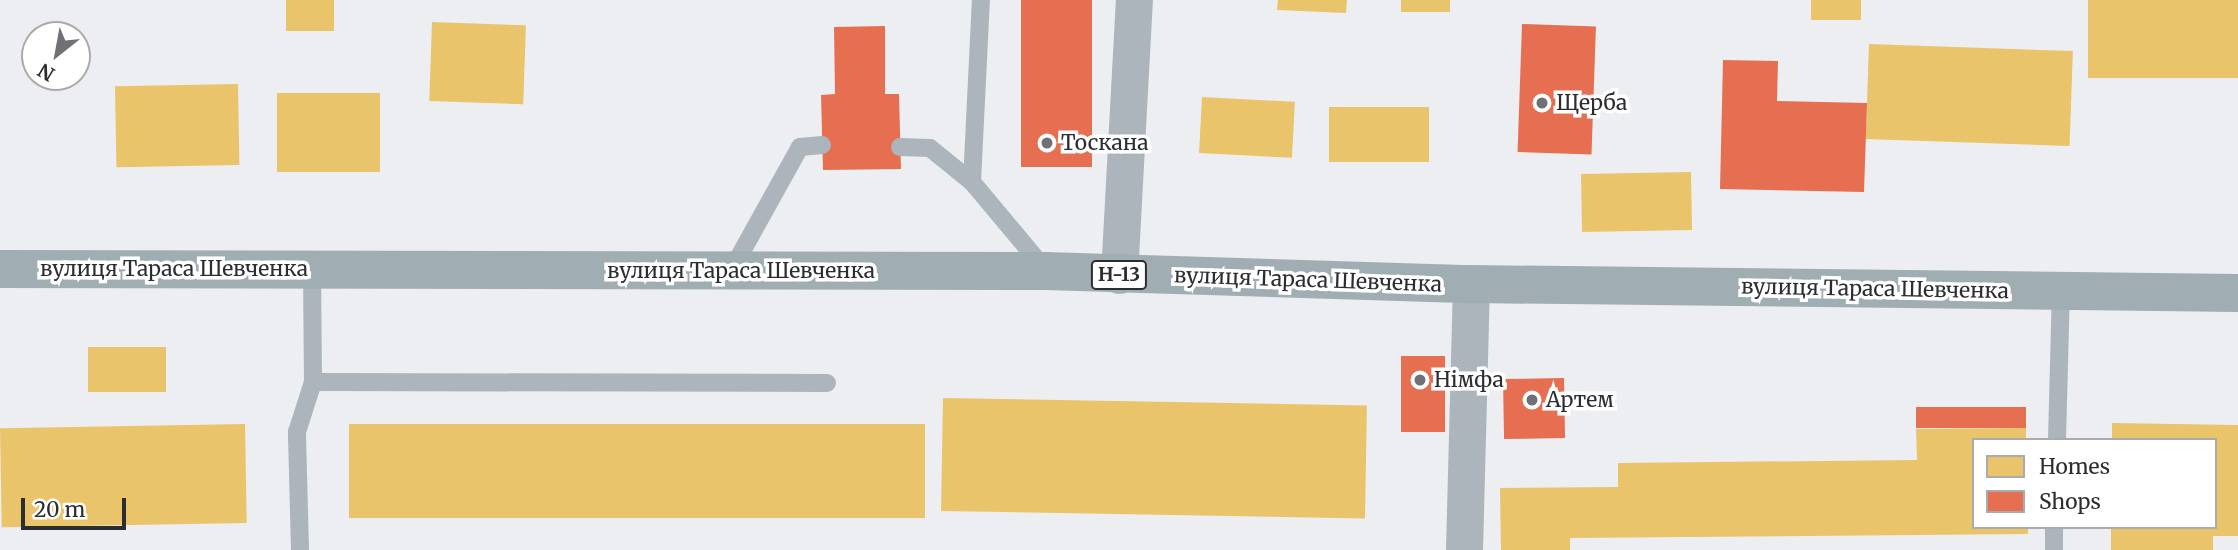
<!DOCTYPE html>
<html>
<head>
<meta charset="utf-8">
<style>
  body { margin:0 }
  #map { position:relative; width:2238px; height:550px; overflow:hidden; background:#eceef1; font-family:Merriweather,serif }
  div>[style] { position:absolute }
  .homes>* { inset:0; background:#e9c46a; transform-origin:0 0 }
  .shops>* { inset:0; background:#e76f51; transform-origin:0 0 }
  .lane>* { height:18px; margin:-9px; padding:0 9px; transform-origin:9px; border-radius:9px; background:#abb5bb }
  .street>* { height:37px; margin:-18.5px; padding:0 18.5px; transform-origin:18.5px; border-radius:18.5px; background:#abb5bb }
  .primary>* { height:38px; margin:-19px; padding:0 19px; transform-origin:19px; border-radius:19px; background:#a0adb3 }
  .dots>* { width:19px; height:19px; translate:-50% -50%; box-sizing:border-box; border:4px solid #fff; border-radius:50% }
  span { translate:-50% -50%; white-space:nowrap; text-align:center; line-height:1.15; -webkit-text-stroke:7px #fff; paint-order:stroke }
  .shield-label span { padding:2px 5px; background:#fff; border:2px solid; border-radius:5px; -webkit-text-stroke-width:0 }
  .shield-label { font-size:19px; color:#2c2d30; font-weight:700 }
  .poi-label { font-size:21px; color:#2c2d30 }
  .left { translate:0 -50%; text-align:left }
  .street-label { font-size:21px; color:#2c2d30 }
  .legend { position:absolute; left:1972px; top:438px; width:245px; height:91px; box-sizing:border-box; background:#fff; border:2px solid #ababac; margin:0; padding:9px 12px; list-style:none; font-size:21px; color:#2c2d30 }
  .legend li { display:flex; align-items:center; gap:14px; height:35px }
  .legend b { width:35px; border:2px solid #ababac }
  .north { position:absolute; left:21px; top:21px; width:70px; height:70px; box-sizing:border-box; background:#fff; border:2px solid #ababac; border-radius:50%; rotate:211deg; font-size:19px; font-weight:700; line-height:28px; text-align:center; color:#2c2d30 }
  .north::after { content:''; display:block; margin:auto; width:24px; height:32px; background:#6f7174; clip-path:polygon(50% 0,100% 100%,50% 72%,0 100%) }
  .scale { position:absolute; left:21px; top:498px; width:105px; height:32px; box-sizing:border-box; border:4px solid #2c2d30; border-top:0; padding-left:9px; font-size:21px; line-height:24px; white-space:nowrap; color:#2c2d30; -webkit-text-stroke:5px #fff; paint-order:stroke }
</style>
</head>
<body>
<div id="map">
  <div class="homes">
    <div style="left:286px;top:0;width:48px;height:31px"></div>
    <div style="clip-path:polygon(1278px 0,1347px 0,1346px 13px,1277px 10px)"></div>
    <div style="left:1401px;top:0;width:49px;height:12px"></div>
    <div style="left:1811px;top:0;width:50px;height:20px"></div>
    <div style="left:2088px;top:0;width:150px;height:78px"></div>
    <div style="left:432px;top:22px;width:94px;height:79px;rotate:2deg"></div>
    <div style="left:1869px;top:44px;width:204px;height:95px;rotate:2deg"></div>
    <div style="left:238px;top:84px;width:81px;height:123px;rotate:89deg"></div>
    <div style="left:277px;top:93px;width:103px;height:79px"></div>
    <div style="left:1202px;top:97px;width:93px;height:56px;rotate:3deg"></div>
    <div style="left:1329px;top:107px;width:100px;height:55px"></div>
    <div style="left:1691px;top:172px;width:58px;height:110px;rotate:89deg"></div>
    <div style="left:166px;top:347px;width:45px;height:78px;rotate:90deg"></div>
    <div style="left:943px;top:398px;width:424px;height:113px;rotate:1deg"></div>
    <div style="clip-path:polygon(2112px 423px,2238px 425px,2238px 536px,2213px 536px,2213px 550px,2111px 550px,2111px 527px,2215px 527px,2215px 440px,2112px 440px)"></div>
    <div style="left:245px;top:424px;width:99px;height:245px;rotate:89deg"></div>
    <div style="left:925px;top:424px;width:94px;height:576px;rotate:90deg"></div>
    <div style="clip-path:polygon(2026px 428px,2026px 440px,1974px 440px,1974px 527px,2028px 527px,2028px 534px,1570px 538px,1570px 550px,1501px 550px,1500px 488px,1618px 487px,1618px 463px,1917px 460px,1916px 429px)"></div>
  </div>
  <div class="shops">
    <div style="left:1021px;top:0;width:71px;height:167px"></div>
    <div style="left:1522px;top:24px;width:74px;height:128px;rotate:2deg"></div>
    <div style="clip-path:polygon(885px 26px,885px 94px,899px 94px,901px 169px,823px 170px,821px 95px,835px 94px,834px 27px)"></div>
    <div style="clip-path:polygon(1723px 60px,1778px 61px,1777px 101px,1867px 103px,1864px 192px,1720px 189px)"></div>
    <div style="left:1401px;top:356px;width:44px;height:76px"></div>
    <div style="left:1564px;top:378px;width:60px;height:61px;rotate:89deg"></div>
    <div style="left:2026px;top:407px;width:21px;height:110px;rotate:90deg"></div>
  </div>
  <div class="lane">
    <div style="left:900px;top:147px;width:30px;rotate:2deg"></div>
    <div style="left:930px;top:148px;width:54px;rotate:39deg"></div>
    <div style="left:972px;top:182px;width:112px;rotate:50.1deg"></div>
    <div style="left:972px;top:182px;width:182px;rotate:-87.2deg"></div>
    <div style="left:731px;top:271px;width:142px;rotate:-60.9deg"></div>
    <div style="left:800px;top:147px;width:22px;rotate:-5deg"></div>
    <div style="left:313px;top:382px;width:514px;rotate:0.11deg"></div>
    <div style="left:2057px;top:440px;width:149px;rotate:-88.5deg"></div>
    <div style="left:300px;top:550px;width:118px;rotate:-91.5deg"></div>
    <div style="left:297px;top:432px;width:52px;rotate:-72.3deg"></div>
    <div style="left:313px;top:382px;width:112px;rotate:-90.5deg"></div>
    <div style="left:2054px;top:550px;width:23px;rotate:-90deg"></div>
  </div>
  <div class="street">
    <div style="left:1119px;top:275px;width:275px;rotate:-86.9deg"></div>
    <div style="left:1464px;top:550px;width:266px;rotate:-88.5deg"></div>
  </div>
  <div class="primary">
    <div style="left:0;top:269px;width:1046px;rotate:0.11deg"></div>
    <div style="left:1046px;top:271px;width:425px;rotate:1.8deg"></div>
    <div style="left:1471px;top:284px;width:767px;rotate:0.67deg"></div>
  </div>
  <div class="dots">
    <div style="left:1542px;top:103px;background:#6f7174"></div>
    <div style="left:1047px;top:143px;background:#6f7174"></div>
    <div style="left:1420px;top:380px;background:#6f7174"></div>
    <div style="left:1532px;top:400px;background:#6f7174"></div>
  </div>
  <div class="shield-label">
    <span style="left:1119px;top:275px">Н-13</span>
  </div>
  <div class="poi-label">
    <span class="left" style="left:1556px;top:103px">Щерба</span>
    <span class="left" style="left:1061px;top:143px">Тоскана</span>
    <span class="left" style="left:1434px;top:380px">Німфа</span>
    <span class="left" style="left:1546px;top:400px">Артем</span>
  </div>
  <div class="street-label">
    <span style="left:174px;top:269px">вулиця Тараса Шевченка</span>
    <span style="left:741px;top:271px">вулиця Тараса Шевченка</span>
    <span style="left:1308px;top:280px;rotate:2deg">вулиця Тараса Шевченка</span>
    <span style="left:1875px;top:289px;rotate:1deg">вулиця Тараса Шевченка</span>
  </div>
  <ul class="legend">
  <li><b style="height:19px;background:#e9c46a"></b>Homes</li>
  <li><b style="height:19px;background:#e76f51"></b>Shops</li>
  </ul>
  <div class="north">N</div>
  <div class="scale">20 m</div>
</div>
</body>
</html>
